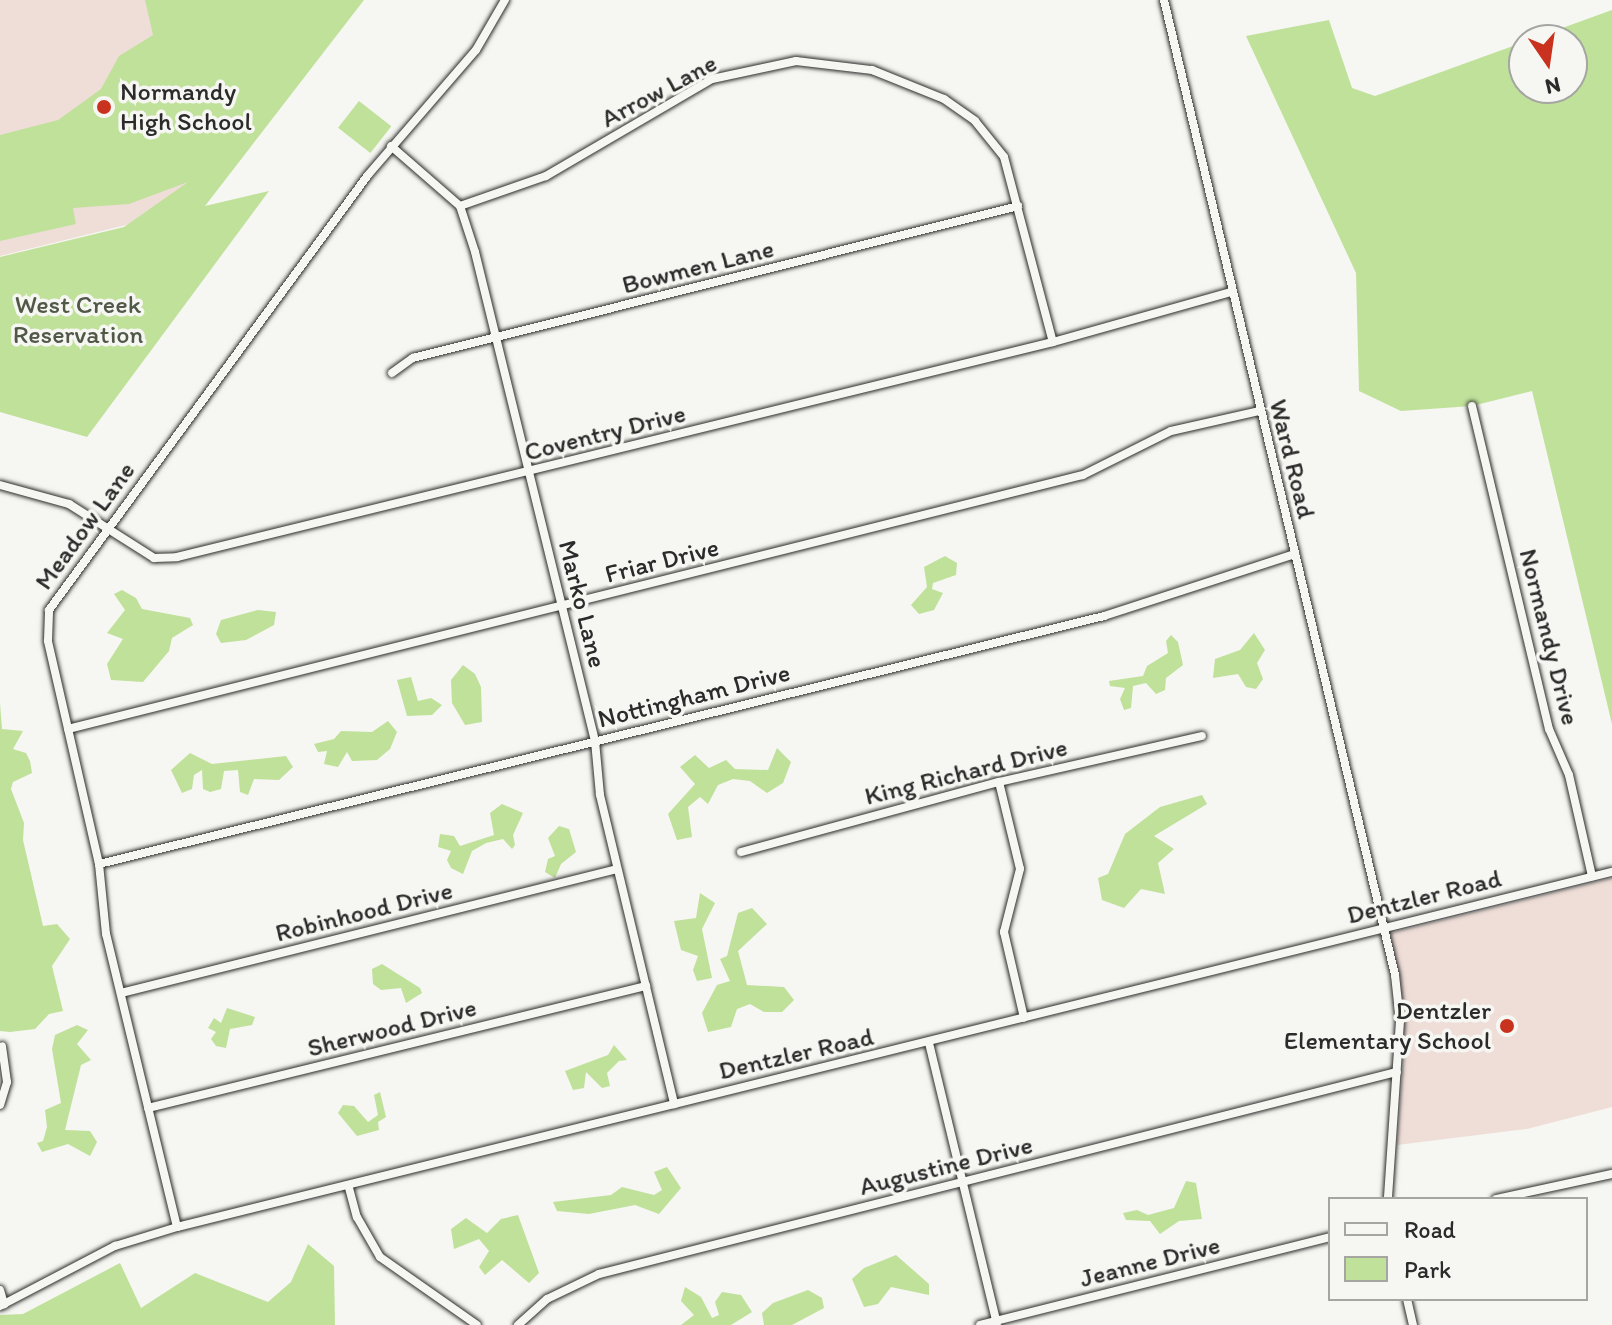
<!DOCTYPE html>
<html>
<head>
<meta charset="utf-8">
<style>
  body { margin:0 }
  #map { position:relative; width:1612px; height:1325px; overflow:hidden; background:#f6f6f2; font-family:Itim,sans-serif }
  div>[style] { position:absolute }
  .built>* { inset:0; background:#efded8 }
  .green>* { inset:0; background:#c0e19a; transform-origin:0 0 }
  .roads { filter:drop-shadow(0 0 2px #2b2b2b) drop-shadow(0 0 2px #2b2b2b) }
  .minor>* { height:8px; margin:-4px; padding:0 4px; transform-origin:4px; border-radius:4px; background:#f6f6f2 }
  .dots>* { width:22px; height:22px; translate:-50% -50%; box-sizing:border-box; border:4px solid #f6f6f2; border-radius:50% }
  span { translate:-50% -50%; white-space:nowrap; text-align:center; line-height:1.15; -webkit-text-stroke:7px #f6f6f2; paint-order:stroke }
  .street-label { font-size:26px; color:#2b2b2b }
  .poi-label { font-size:26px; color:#2b2b2b }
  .left { translate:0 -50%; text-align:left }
  .right { translate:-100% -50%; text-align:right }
  .park-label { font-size:26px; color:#505847 }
  .legend { position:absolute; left:1328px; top:1197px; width:260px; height:104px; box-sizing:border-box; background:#f6f6f2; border:2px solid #a5a5a2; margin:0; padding:10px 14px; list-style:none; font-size:24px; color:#2b2b2b }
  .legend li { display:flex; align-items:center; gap:16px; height:40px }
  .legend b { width:40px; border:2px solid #a5a5a2 }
  .north { position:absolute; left:1508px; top:24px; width:80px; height:80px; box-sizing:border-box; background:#f6f6f2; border:2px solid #a5a5a2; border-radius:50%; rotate:167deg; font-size:22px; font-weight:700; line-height:32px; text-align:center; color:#2b2b2b }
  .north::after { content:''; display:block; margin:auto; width:28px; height:36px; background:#c8321e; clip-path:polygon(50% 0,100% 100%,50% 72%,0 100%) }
</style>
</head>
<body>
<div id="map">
  <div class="built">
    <div style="clip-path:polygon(0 0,205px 0,245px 143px,130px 224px,0 256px)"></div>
    <div style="clip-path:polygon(1612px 878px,1612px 1107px,1527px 1129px,1397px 1145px,1404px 1054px,1391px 933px)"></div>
  </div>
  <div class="green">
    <div style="clip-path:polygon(145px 0,364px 0,205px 206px,269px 191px,87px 437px,0 412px,0 257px,124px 227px,188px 182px,129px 204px,73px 208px,76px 224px,0 241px,0 135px,58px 120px,101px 89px,119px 56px,153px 35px)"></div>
    <div style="clip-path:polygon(1612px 10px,1612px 724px,1532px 391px,1472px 406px,1401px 411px,1359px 391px,1356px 273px,1246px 36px,1329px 20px,1352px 88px,1375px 96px,1524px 42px,1524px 88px,1572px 88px,1572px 40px,1529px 40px)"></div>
    <div style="left:359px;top:101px;width:41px;height:34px;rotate:38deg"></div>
    <div style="clip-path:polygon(945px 556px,957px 563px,956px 575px,933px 583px,932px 589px,943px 593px,934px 610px,919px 614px,911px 605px,927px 587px,924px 567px)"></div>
    <div style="clip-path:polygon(122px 590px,136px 598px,142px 609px,190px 618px,193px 625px,172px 638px,169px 651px,143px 682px,111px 680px,107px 664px,123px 639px,107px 633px,125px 610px,114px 594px)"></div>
    <div style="clip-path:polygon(258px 610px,276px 612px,274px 625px,246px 640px,221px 643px,216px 634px,221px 620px)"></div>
    <div style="clip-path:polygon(1254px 633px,1265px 650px,1257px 663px,1263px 679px,1256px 689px,1246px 687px,1238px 674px,1213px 678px,1215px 659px,1240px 650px)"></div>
    <div style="clip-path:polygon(1171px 635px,1178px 642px,1183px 665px,1166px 678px,1165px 690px,1156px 694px,1146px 683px,1133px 686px,1131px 708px,1124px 710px,1120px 699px,1125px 688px,1110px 686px,1109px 681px,1143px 676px,1147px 666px,1168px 653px,1166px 641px)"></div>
    <div style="clip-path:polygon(463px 665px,475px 674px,481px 687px,482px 722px,465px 725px,452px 703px,451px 680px)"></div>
    <div style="clip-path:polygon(411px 677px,418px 701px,431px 698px,442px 705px,432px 715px,407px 716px,397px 680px)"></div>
    <div style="clip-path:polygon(0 703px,2px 729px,23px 731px,13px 749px,26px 753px,30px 761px,32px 773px,13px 782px,11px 789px,24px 823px,23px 840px,43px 926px,57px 924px,70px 939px,52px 966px,63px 1011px,49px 1014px,35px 1029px,10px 1032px,0 1031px)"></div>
    <div style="clip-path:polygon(388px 721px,397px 732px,390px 749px,377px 760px,352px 761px,347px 752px,338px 767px,324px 764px,327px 751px,318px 752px,314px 744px,334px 739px,341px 731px,372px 732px)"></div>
    <div style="clip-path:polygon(777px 748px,791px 762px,783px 783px,767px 793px,750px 781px,733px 779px,718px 785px,708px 804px,700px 797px,688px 807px,692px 837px,677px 840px,668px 814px,695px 784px,680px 767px,695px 755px,709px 768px,726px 760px,735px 769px,768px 770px)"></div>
    <div style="clip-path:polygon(190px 753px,212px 764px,286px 756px,293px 767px,279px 780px,254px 779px,248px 795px,240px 792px,238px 770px,224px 771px,221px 789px,210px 792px,203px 789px,202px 770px,194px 775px,192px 789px,182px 793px,171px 770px)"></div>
    <div style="clip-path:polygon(1202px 795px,1207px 804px,1154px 836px,1174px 849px,1158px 863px,1165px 894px,1141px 889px,1124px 908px,1102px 900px,1098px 878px,1108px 874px,1125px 834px,1160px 807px)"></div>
    <div style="clip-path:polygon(502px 804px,523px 813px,513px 835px,515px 845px,512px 849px,503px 839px,486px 843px,472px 851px,463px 874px,451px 868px,447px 860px,451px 851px,438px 847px,440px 834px,454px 836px,460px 846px,494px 835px,490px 813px)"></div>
    <div style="clip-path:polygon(559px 826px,569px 829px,576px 852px,561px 864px,555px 878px,545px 872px,548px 859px,555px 856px,548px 838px)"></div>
    <div style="clip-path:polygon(700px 893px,715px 903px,702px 929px,712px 978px,697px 981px,693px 970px,698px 956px,681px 950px,674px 921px,696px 918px)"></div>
    <div style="clip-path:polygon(752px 908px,767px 924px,738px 951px,747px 985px,784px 987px,794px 1000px,782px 1012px,764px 1012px,750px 1004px,737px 1009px,731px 1027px,708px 1032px,702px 1013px,717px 985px,730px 981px,720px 959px,727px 956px,738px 913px)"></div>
    <div style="clip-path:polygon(382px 964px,420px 988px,422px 993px,406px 1003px,401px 988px,381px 990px,373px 984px,372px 969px)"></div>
    <div style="clip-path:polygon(227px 1008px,255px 1017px,252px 1025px,230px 1029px,226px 1048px,216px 1046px,211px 1039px,216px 1032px,208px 1028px,214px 1018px,221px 1023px)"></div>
    <div style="clip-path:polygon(77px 1025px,88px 1030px,77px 1044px,91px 1060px,81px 1065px,65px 1130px,90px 1131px,97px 1142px,90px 1156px,68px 1144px,42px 1152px,37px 1143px,43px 1141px,47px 1127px,45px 1110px,61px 1103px,52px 1049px,55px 1035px)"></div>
    <div style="clip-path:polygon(614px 1045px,627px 1060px,619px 1061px,607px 1073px,610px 1086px,602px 1088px,586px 1072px,584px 1088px,573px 1090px,565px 1071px,608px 1055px)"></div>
    <div style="clip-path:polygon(380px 1092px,386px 1117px,378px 1122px,379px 1130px,357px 1136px,338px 1113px,343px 1105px,354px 1106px,368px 1122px,378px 1115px,374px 1095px)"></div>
    <div style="clip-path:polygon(667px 1167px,681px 1188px,659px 1214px,635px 1205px,589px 1214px,557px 1211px,553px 1202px,611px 1195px,622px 1187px,654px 1195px,662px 1190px,654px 1172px)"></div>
    <div style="clip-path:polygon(1186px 1181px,1196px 1183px,1202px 1219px,1179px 1221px,1160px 1234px,1150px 1221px,1126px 1220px,1123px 1213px,1137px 1210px,1148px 1215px,1174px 1208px)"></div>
    <div style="clip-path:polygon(518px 1215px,539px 1273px,529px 1283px,502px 1260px,485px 1275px,479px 1267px,489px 1251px,479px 1239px,454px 1249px,451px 1229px,466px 1218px,487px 1233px,501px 1219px)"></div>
    <div style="clip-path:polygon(308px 1244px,334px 1266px,335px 1325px,0 1325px,0 1315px,23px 1314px,120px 1263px,141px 1308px,195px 1273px,268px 1302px,291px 1282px)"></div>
    <div style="clip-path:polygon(896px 1255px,929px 1284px,929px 1295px,891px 1287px,878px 1304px,864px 1307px,852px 1279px,864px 1268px)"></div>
    <div style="clip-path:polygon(685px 1287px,701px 1297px,712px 1318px,719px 1315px,715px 1302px,722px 1292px,741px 1295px,752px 1312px,731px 1325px,681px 1325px,694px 1315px,681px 1301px)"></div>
    <div style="clip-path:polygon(808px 1290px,822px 1298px,824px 1308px,792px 1325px,764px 1325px,762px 1313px,773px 1303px)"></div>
  </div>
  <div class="roads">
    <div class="minor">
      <div style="left:1164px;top:0;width:1002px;rotate:76.67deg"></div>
      <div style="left:1395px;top:975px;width:46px;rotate:83.8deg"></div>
      <div style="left:1400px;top:1021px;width:178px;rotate:93.9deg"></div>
      <div style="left:391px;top:146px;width:91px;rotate:41deg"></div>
      <div style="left:460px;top:206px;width:48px;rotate:71.9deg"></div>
      <div style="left:475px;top:252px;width:504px;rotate:76.21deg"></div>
      <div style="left:595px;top:741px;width:54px;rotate:84.7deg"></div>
      <div style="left:600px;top:795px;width:318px;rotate:76.5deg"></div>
      <div style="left:460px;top:206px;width:91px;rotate:-19.2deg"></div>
      <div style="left:546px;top:176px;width:192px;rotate:-30.3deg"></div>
      <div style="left:712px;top:79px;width:86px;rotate:-12.1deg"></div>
      <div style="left:796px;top:61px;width:77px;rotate:6.8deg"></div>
      <div style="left:872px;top:70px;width:78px;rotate:21.9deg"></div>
      <div style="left:944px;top:99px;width:38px;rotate:35deg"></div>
      <div style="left:975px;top:121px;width:46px;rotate:51.1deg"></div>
      <div style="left:1004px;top:157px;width:191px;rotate:75.2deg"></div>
      <div style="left:392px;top:373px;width:26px;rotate:-36deg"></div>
      <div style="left:413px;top:358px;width:624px;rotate:-14.1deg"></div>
      <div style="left:1472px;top:406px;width:332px;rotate:76.6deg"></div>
      <div style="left:1549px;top:729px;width:50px;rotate:66.5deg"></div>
      <div style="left:1569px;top:775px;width:104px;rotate:77.2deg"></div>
      <div style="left:0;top:485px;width:72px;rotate:15.4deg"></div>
      <div style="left:69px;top:504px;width:101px;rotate:32.4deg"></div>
      <div style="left:154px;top:558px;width:23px;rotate:-2deg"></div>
      <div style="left:177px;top:557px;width:902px;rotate:-13.79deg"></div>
      <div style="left:1053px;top:342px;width:185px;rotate:-15.7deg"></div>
      <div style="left:68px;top:729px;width:1046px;rotate:-14.05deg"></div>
      <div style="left:1083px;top:475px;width:98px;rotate:-26.6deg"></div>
      <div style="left:1171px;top:431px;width:90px;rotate:-12.8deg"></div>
      <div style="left:999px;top:782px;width:89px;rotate:76.4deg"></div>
      <div style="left:1020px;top:869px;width:65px;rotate:104.3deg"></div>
      <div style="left:1004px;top:932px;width:88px;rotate:76.9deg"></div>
      <div style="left:741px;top:852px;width:267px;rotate:-15.2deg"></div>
      <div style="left:999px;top:782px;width:208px;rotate:-12.8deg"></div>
      <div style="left:99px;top:864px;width:1035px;rotate:-13.86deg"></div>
      <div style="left:1104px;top:616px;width:201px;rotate:-18deg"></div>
      <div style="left:121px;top:993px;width:511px;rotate:-14.04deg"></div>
      <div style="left:929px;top:1043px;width:289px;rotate:76.4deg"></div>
      <div style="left:0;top:1105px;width:24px;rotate:-73deg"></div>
      <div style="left:7px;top:1082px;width:36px;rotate:-98deg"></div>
      <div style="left:148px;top:1108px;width:513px;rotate:-13.77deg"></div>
      <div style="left:349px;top:1188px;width:30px;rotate:75deg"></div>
      <div style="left:357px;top:1217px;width:46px;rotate:60.1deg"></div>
      <div style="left:380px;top:1257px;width:118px;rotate:35deg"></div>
      <div style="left:1496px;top:1199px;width:119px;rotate:-12.2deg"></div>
      <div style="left:177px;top:1227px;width:301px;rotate:-103.6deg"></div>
      <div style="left:106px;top:934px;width:70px;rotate:-95.7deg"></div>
      <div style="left:99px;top:864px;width:229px;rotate:-102.9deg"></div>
      <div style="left:48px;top:641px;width:31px;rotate:-88deg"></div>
      <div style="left:49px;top:610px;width:539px;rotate:-53.75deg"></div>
      <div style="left:368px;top:175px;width:165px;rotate:-49.2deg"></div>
      <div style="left:476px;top:50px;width:58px;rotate:-59.9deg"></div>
      <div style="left:0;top:1290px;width:15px;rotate:74deg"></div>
      <div style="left:1407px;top:1299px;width:27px;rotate:77deg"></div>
      <div style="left:0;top:1306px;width:130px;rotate:-27.6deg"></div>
      <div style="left:115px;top:1246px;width:65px;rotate:-17deg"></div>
      <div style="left:177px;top:1227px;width:1478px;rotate:-13.9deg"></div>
      <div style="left:518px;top:1325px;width:39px;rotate:-42deg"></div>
      <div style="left:547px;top:1299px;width:58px;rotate:-25.7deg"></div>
      <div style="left:599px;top:1274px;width:823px;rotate:-14.21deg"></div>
      <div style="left:980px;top:1325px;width:361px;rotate:-14.1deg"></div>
    </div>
  </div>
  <div class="dots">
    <div style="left:104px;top:107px;background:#c8321e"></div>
    <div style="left:1507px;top:1026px;background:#c8321e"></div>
  </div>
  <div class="street-label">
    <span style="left:659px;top:91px;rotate:-28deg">Arrow Lane</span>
    <span style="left:698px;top:267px;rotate:-14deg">Bowmen Lane</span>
    <span style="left:605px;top:433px;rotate:-14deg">Coventry Drive</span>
    <span style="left:1292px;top:459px;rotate:76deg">Ward Road</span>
    <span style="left:85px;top:526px;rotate:-54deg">Meadow Lane</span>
    <span style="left:662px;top:561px;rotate:-14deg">Friar Drive</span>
    <span style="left:582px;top:604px;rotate:76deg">Marko Lane</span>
    <span style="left:1549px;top:637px;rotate:76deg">Normandy Drive</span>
    <span style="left:694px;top:696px;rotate:-14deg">Nottingham Drive</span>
    <span style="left:966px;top:772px;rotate:-14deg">King Richard Drive</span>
    <span style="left:1424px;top:897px;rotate:-14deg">Dentzler Road</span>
    <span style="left:364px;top:912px;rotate:-14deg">Robinhood Drive</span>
    <span style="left:392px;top:1028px;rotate:-14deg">Sherwood Drive</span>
    <span style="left:796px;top:1054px;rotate:-13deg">Dentzler Road</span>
    <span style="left:946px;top:1166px;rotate:-14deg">Augustine Drive</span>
    <span style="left:1150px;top:1262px;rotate:-14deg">Jeanne Drive</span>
  </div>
  <div class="poi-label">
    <span class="left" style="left:120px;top:107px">Normandy<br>High School</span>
    <span class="right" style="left:1491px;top:1026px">Dentzler<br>Elementary School</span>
  </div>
  <div class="park-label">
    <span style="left:78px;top:320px">West Creek<br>Reservation</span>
  </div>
  <ul class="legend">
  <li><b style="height:10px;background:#f6f6f2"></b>Road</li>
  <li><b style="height:22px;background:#c0e19a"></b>Park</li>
  </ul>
  <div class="north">N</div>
</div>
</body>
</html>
